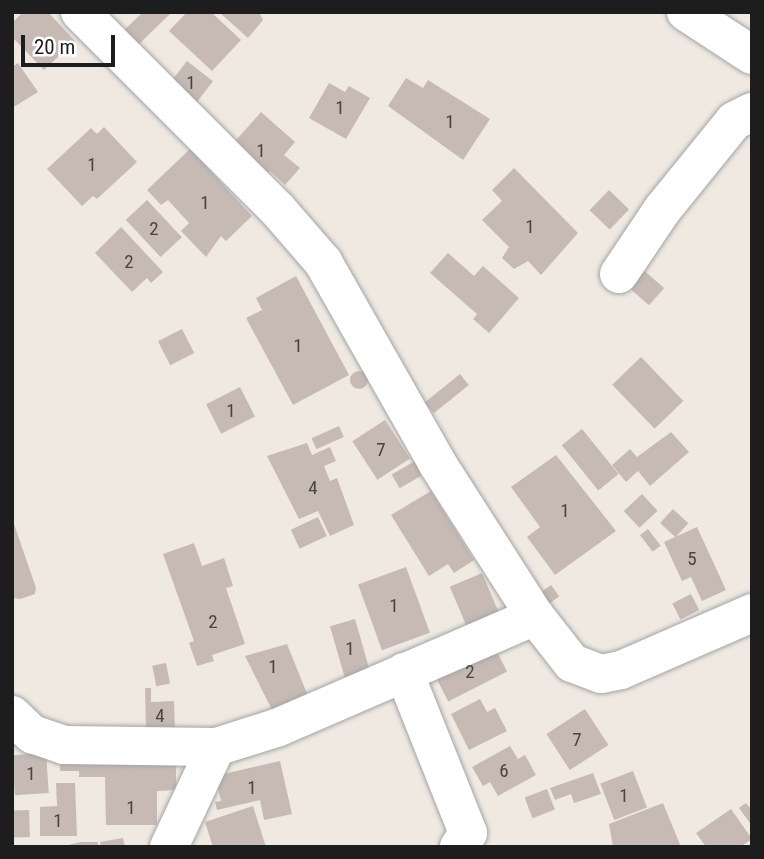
<!DOCTYPE html>
<html>
<head>
<meta charset="utf-8">
<style>
  body { margin:0 }
  #map { position:relative; width:764px; height:859px; overflow:hidden; background:#efe9e2; font-family:"Roboto Condensed",sans-serif }
  div>[style] { position:absolute }
  .building>* { inset:0; background:#c7bab5; transform-origin:0 0 }
  .round { border-radius:50% }
  .roads { filter:drop-shadow(0 0 2px #a4a4a4) drop-shadow(0 0 2px #a4a4a4) }
  .minor>* { height:38px; margin:-19px; padding:0 19px; transform-origin:19px; border-radius:19px; background:#fff }
  span { translate:-50% -50%; white-space:nowrap; text-align:center; line-height:1.15; -webkit-text-stroke:5px #fff; paint-order:stroke }
  .number-label { font-size:19px; color:#484443 }
  .number-label span { -webkit-text-stroke-width:0 }
  .frame { position:absolute; inset:0; border:14px solid #1d1d1d; pointer-events:none }
  .scale { position:absolute; left:21px; top:35px; width:94px; height:32px; box-sizing:border-box; border:4px solid #1d1d1d; border-top:0; padding-left:9px; font-size:21px; line-height:24px; white-space:nowrap; color:#1d1d1d; -webkit-text-stroke:5px #fff; paint-order:stroke }
</style>
</head>
<body>
<div id="map">
  <div class="building">
    <div style="clip-path:polygon(23px 12px,48px 12px,75px 41px,44px 70px,12px 37px,12px 23px)"></div>
    <div style="clip-path:polygon(143px 12px,172px 12px,135px 48px,121px 33px)"></div>
    <div style="clip-path:polygon(187px 12px,211px 12px,241px 40px,212px 71px,169px 31px)"></div>
    <div style="clip-path:polygon(219px 12px,259px 12px,263px 20px,248px 38px)"></div>
    <div style="left:187px;top:61px;width:33px;height:31px;rotate:38deg"></div>
    <div style="clip-path:polygon(18px 63px,38px 92px,12px 108px,12px 67px)"></div>
    <div style="clip-path:polygon(406px 78px,423px 88px,428px 80px,490px 119px,463px 160px,388px 106px)"></div>
    <div style="clip-path:polygon(329px 83px,345px 92px,349px 86px,370px 98px,346px 139px,309px 118px)"></div>
    <div style="clip-path:polygon(261px 112px,295px 142px,284px 155px,300px 168px,285px 185px,270px 171px,264px 177px,230px 147px)"></div>
    <div style="clip-path:polygon(104px 127px,137px 162px,97px 199px,93px 196px,82px 206px,47px 169px,91px 128px,97px 134px)"></div>
    <div style="clip-path:polygon(190px 149px,252px 216px,226px 241px,221px 236px,206px 257px,181px 231px,189px 223px,168px 200px,161px 205px,147px 190px)"></div>
    <div style="clip-path:polygon(514px 168px,578px 233px,541px 275px,528px 261px,514px 269px,502px 258px,509px 247px,482px 220px,502px 201px,492px 190px)"></div>
    <div style="left:609px;top:190px;width:28px;height:28px;rotate:44deg"></div>
    <div style="left:147px;top:200px;width:51px;height:29px;rotate:47deg"></div>
    <div style="clip-path:polygon(121px 227px,163px 272px,151px 283px,147px 278px,132px 292px,95px 253px)"></div>
    <div style="clip-path:polygon(448px 253px,474px 276px,483px 266px,519px 298px,489px 333px,473px 319px,477px 314px,430px 273px)"></div>
    <div style="left:640px;top:267px;width:32px;height:23px;rotate:41deg"></div>
    <div style="clip-path:polygon(296px 276px,349px 375px,293px 405px,246px 318px,262px 310px,256px 298px)"></div>
    <div style="left:182px;top:329px;width:27px;height:27px;rotate:63deg"></div>
    <div style="left:641px;top:357px;width:61px;height:40px;rotate:46deg"></div>
    <div class="round" style="left:350px;top:371px;width:18px;height:18px"></div>
    <div style="left:460px;top:374px;width:14px;height:45px;rotate:51deg"></div>
    <div style="left:240px;top:387px;width:33px;height:38px;rotate:63deg"></div>
    <div style="left:385px;top:420px;width:46px;height:39px;rotate:57deg"></div>
    <div style="left:339px;top:426px;width:12px;height:30px;rotate:66deg"></div>
    <div style="left:582px;top:429px;width:58px;height:26px;rotate:51deg"></div>
    <div style="clip-path:polygon(671px 432px,689px 452px,650px 486px,638px 471px,626px 482px,612px 465px,630px 449px,637px 457px)"></div>
    <div style="clip-path:polygon(307px 443px,312px 455px,330px 447px,336px 461px,324px 466px,330px 481px,337px 478px,354px 525px,330px 536px,318px 511px,299px 519px,267px 456px)"></div>
    <div style="clip-path:polygon(556px 455px,616px 531px,555px 575px,527px 537px,540px 527px,511px 487px)"></div>
    <div style="left:415px;top:461px;width:16px;height:27px;rotate:60deg"></div>
    <div style="clip-path:polygon(431px 491px,474px 560px,454px 573px,448px 564px,429px 576px,391px 515px)"></div>
    <div style="left:642px;top:494px;width:23px;height:25px;rotate:47deg"></div>
    <div style="left:673px;top:509px;width:21px;height:19px;rotate:43deg"></div>
    <div style="left:318px;top:517px;width:21px;height:30px;rotate:65deg"></div>
    <div style="clip-path:polygon(14px 524px,36px 588px,35px 594px,20px 599px,12px 598px)"></div>
    <div style="clip-path:polygon(697px 527px,726px 590px,702px 601px,691px 577px,682px 581px,664px 542px)"></div>
    <div style="left:648px;top:529px;width:21px;height:10px;rotate:53deg"></div>
    <div style="clip-path:polygon(194px 543px,202px 566px,224px 558px,233px 586px,226px 588px,245px 644px,212px 655px,214px 661px,197px 666px,189px 643px,194px 641px,163px 554px)"></div>
    <div style="left:406px;top:567px;width:70px;height:51px;rotate:70deg"></div>
    <div style="left:482px;top:573px;width:43px;height:35px;rotate:67deg"></div>
    <div style="left:551px;top:585px;width:14px;height:18px;rotate:54deg"></div>
    <div style="left:691px;top:594px;width:18px;height:21px;rotate:63deg"></div>
    <div style="left:355px;top:619px;width:54px;height:26px;rotate:74deg"></div>
    <div style="clip-path:polygon(287px 644px,308px 696px,272px 710px,245px 656px)"></div>
    <div style="left:493px;top:644px;width:31px;height:66px;rotate:63deg"></div>
    <div style="left:166px;top:663px;width:21px;height:14px;rotate:79deg"></div>
    <div style="clip-path:polygon(145px 688px,151px 688px,151px 702px,174px 701px,175px 730px,146px 731px)"></div>
    <div style="clip-path:polygon(480px 699px,487px 712px,495px 708px,507px 731px,469px 750px,451px 714px)"></div>
    <div style="left:585px;top:709px;width:43px;height:46px;rotate:57deg"></div>
    <div style="clip-path:polygon(510px 746px,518px 759px,525px 755px,536px 775px,498px 796px,490px 782px,483px 786px,472px 767px)"></div>
    <div style="left:46px;top:753px;width:40px;height:34px;rotate:86deg"></div>
    <div style="clip-path:polygon(60px 758px,176px 758px,176px 790px,157px 791px,157px 825px,106px 825px,105px 777px,79px 777px,79px 771px,60px 771px)"></div>
    <div style="clip-path:polygon(280px 761px,292px 814px,264px 820px,260px 800px,217px 810px,215px 802px,221px 801px,215px 776px)"></div>
    <div style="left:633px;top:771px;width:39px;height:35px;rotate:69deg"></div>
    <div style="clip-path:polygon(593px 773px,601px 794px,574px 803px,571px 794px,555px 800px,550px 788px)"></div>
    <div style="clip-path:polygon(56px 783px,75px 783px,77px 836px,40px 836px,40px 807px,57px 806px)"></div>
    <div style="left:547px;top:789px;width:22px;height:24px;rotate:69deg"></div>
    <div style="clip-path:polygon(663px 803px,681px 847px,613px 847px,609px 824px)"></div>
    <div style="clip-path:polygon(746px 803px,752px 810px,752px 826px,739px 808px)"></div>
    <div style="clip-path:polygon(253px 806px,266px 847px,213px 847px,205px 822px)"></div>
    <div style="clip-path:polygon(731px 809px,752px 839px,740px 847px,706px 847px,696px 833px)"></div>
    <div style="left:29px;top:810px;width:27px;height:17px;rotate:88deg"></div>
    <div style="clip-path:polygon(123px 838px,125px 847px,101px 847px,100px 842px)"></div>
    <div style="clip-path:polygon(80px 842px,98px 842px,98px 847px,61px 847px)"></div>
  </div>
  <div class="roads">
    <div class="minor">
      <div style="left:80px;top:12px;width:280px;rotate:45deg"></div>
      <div style="left:278px;top:210px;width:69px;rotate:49.1deg"></div>
      <div style="left:323px;top:262px;width:231px;rotate:60.4deg"></div>
      <div style="left:437px;top:463px;width:182px;rotate:57.4deg"></div>
      <div style="left:535px;top:616px;width:60px;rotate:51.8deg"></div>
      <div style="left:572px;top:663px;width:31px;rotate:21deg"></div>
      <div style="left:601px;top:674px;width:20px;rotate:-11deg"></div>
      <div style="left:621px;top:670px;width:143px;rotate:-23.5deg"></div>
      <div style="left:686px;top:12px;width:79px;rotate:33.1deg"></div>
      <div style="left:619px;top:274px;width:77px;rotate:-56.1deg"></div>
      <div style="left:662px;top:210px;width:114px;rotate:-51deg"></div>
      <div style="left:734px;top:121px;width:20px;rotate:-27deg"></div>
      <div style="left:404px;top:672px;width:173px;rotate:68.3deg"></div>
      <div style="left:468px;top:833px;width:17px;rotate:123deg"></div>
      <div style="left:12px;top:715px;width:28px;rotate:44deg"></div>
      <div style="left:32px;top:734px;width:34px;rotate:19deg"></div>
      <div style="left:64px;top:745px;width:152px;rotate:0.8deg"></div>
      <div style="left:169px;top:847px;width:110px;rotate:-64.8deg"></div>
      <div style="left:216px;top:747px;width:66px;rotate:-17.6deg"></div>
      <div style="left:279px;top:727px;width:279px;rotate:-23.4deg"></div>
    </div>
  </div>
  <div class="number-label">
    <span style="left:191px;top:83px">1</span>
    <span style="left:340px;top:108px">1</span>
    <span style="left:450px;top:122px">1</span>
    <span style="left:261px;top:151px">1</span>
    <span style="left:92px;top:165px">1</span>
    <span style="left:205px;top:203px">1</span>
    <span style="left:530px;top:227px">1</span>
    <span style="left:154px;top:229px">2</span>
    <span style="left:129px;top:262px">2</span>
    <span style="left:298px;top:346px">1</span>
    <span style="left:231px;top:411px">1</span>
    <span style="left:381px;top:450px">7</span>
    <span style="left:313px;top:488px">4</span>
    <span style="left:565px;top:511px">1</span>
    <span style="left:692px;top:559px">5</span>
    <span style="left:394px;top:606px">1</span>
    <span style="left:213px;top:622px">2</span>
    <span style="left:350px;top:649px">1</span>
    <span style="left:273px;top:667px">1</span>
    <span style="left:470px;top:672px">2</span>
    <span style="left:160px;top:716px">4</span>
    <span style="left:577px;top:740px">7</span>
    <span style="left:504px;top:771px">6</span>
    <span style="left:31px;top:774px">1</span>
    <span style="left:252px;top:788px">1</span>
    <span style="left:624px;top:796px">1</span>
    <span style="left:131px;top:808px">1</span>
    <span style="left:58px;top:821px">1</span>
  </div>
  <div class="frame"></div>
  <div class="scale">20 m</div>
</div>
</body>
</html>
